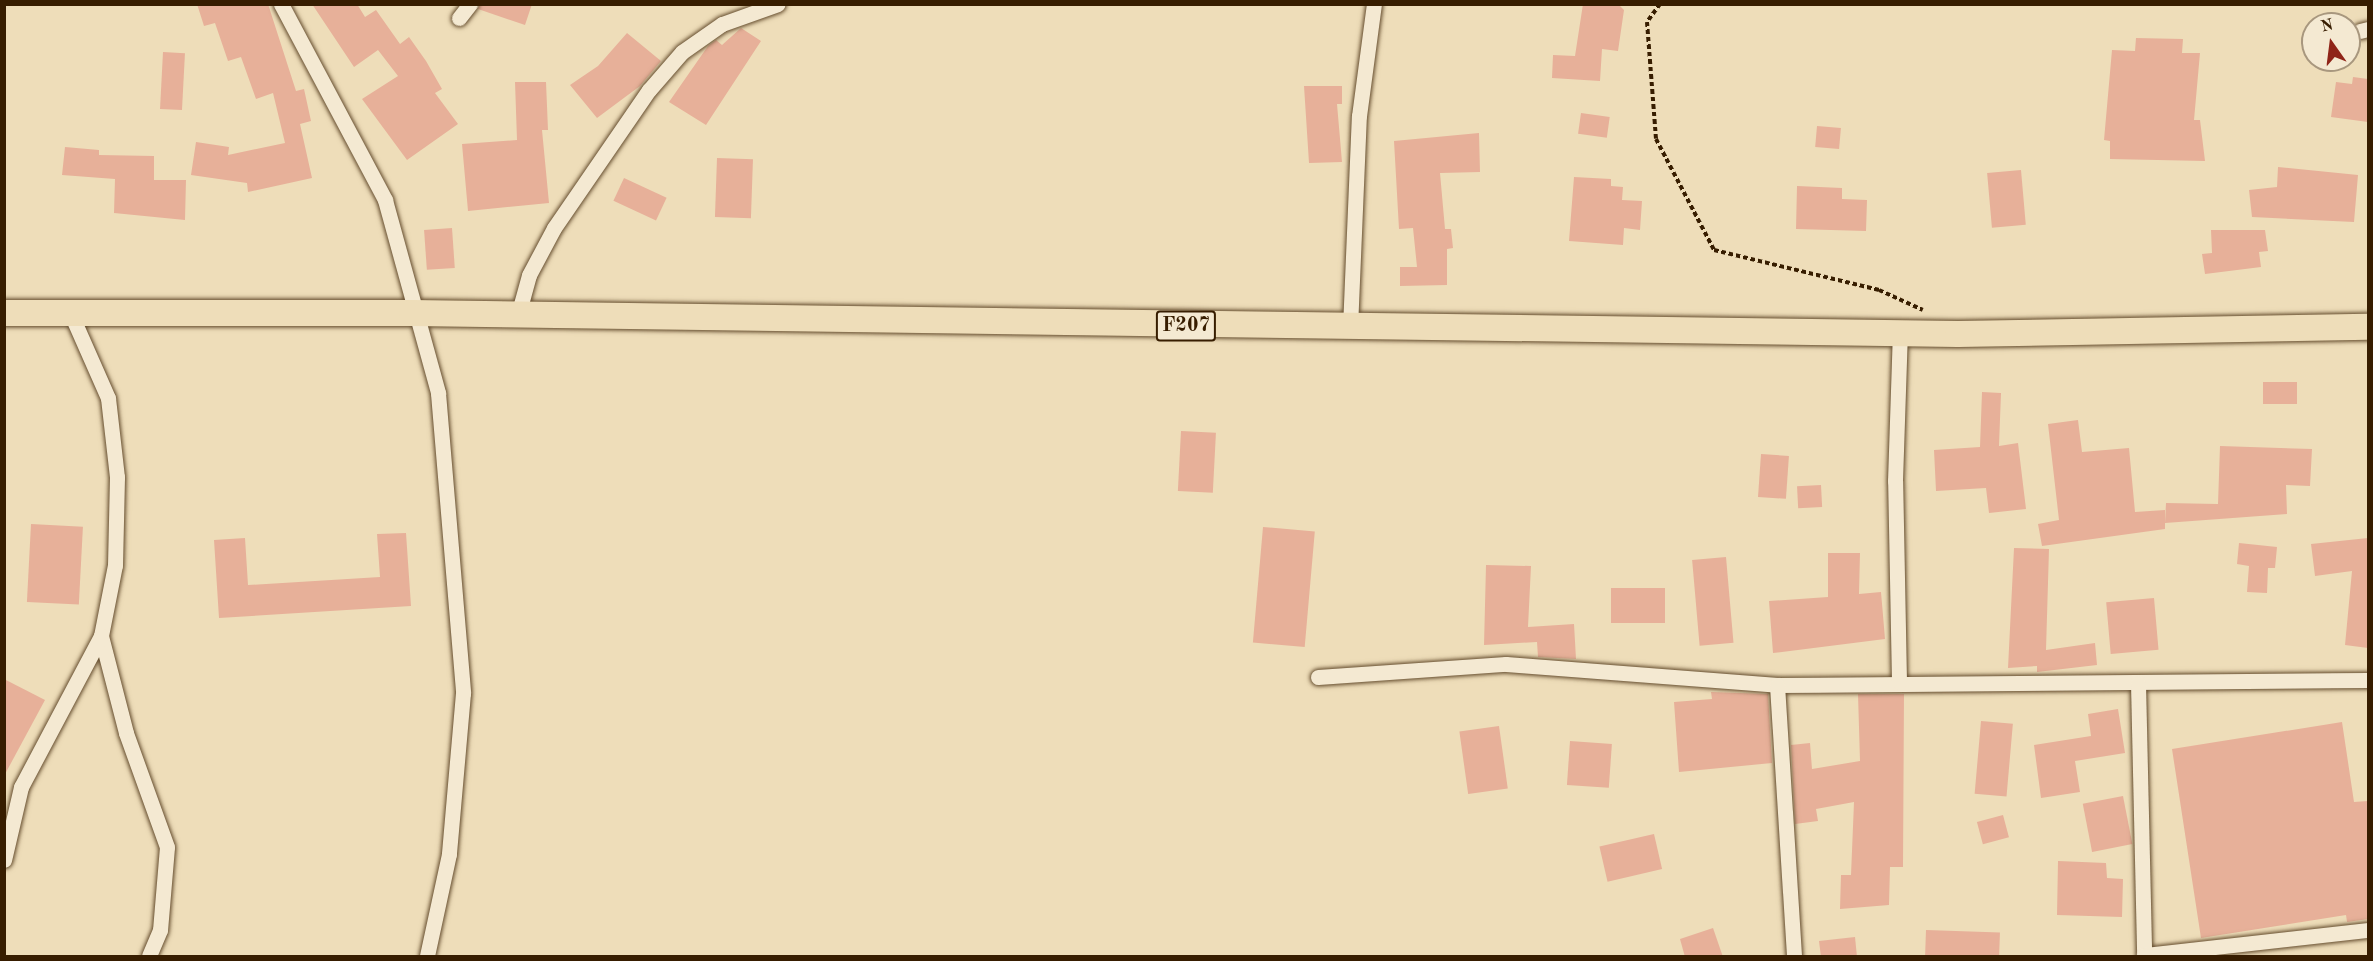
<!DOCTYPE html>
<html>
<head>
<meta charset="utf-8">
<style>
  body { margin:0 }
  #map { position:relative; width:2373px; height:961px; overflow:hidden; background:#eeddb9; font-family:"Old Standard TT",serif }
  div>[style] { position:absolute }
  .building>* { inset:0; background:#e7b099; transform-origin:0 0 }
  .path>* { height:4px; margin-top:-2px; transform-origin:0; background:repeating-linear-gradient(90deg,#371d00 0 4.5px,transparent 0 7.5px) }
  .roads { filter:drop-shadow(0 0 2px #654d2e) drop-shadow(0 0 2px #654d2e) }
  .street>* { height:15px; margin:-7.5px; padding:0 7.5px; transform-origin:7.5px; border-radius:7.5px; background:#f4e9d2 }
  .primary>* { height:26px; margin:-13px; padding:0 13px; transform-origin:13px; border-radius:13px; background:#eeddb9 }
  span { translate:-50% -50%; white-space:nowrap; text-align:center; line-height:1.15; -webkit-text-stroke:4.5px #f4e9d2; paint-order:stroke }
  .shield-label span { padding:2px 4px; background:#f4e9d2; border:2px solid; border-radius:4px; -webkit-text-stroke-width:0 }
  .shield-label { font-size:20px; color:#371d00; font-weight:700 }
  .frame { position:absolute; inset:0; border:6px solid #371d00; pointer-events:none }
  .north { position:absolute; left:2301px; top:12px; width:60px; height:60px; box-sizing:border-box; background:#f4e9d2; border:2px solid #a8977e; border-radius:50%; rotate:346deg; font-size:16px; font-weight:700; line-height:24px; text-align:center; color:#371d00 }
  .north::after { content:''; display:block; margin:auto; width:21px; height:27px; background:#8f2418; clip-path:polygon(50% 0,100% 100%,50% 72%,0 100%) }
</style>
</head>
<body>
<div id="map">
  <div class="building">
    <div style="clip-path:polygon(197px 4px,268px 4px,296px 91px,304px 89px,311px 121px,300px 124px,312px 178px,248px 192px,247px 183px,191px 175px,196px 142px,229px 147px,228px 155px,285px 143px,273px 93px,256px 99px,241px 57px,228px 61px,215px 23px,204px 26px)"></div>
    <div style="clip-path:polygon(312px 4px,357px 4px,365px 17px,376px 10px,400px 44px,409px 37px,426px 61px,442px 89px,435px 93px,458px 124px,407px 160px,362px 99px,398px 76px,378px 50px,354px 67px)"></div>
    <div style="clip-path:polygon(480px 4px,532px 4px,525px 25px,478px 9px)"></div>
    <div style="clip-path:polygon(1583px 4px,1618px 4px,1624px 10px,1618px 51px,1602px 49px,1600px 81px,1552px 78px,1553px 55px,1575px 56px)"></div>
    <div style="clip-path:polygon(741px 28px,761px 41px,706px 125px,669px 102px,708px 46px,716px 40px,722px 45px)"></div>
    <div style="clip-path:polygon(627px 33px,661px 61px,640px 86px,597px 118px,570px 85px,598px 66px)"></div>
    <div style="clip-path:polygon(2136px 38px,2183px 39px,2182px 53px,2200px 53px,2194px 120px,2200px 120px,2205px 161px,2110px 159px,2110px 141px,2104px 140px,2112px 50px,2135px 51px)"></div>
    <div style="left:163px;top:52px;width:22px;height:57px;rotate:3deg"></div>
    <div style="clip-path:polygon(2353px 77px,2368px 79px,2368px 122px,2331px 117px,2336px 82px,2352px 84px)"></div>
    <div style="clip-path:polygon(515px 82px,546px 82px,548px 130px,542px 130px,549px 203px,468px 211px,462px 144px,517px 140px)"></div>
    <div style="clip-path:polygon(1304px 86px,1342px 86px,1342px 104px,1337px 104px,1342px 162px,1309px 163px)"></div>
    <div style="left:1581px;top:113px;width:29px;height:21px;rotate:8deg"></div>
    <div style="left:1817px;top:126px;width:24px;height:21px;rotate:5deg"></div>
    <div style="clip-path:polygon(1479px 133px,1480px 172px,1440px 173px,1445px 229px,1451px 229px,1453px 248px,1447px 249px,1447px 285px,1400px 286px,1400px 267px,1417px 267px,1413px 228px,1399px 229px,1394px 141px)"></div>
    <div style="clip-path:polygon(65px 147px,99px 150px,99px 155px,154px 156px,154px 180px,186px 180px,185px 220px,114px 213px,115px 179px,62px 175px)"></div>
    <div style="left:717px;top:158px;width:36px;height:59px;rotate:2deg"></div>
    <div style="clip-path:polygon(2278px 167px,2358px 175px,2354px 222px,2252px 217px,2249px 190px,2277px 187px)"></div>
    <div style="left:2021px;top:170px;width:55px;height:34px;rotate:85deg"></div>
    <div style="clip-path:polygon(1574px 177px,1611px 179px,1611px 186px,1623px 187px,1622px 200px,1642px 201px,1640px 230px,1624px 228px,1623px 245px,1569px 241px)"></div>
    <div style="left:624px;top:178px;width:47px;height:25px;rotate:25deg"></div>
    <div style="clip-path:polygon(1797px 186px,1842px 188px,1842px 199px,1867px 200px,1866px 231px,1796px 229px)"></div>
    <div style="left:452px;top:228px;width:40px;height:28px;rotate:86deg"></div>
    <div style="clip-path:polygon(2211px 230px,2265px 230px,2268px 251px,2259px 252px,2261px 267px,2205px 274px,2202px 254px,2212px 253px)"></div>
    <div style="left:2263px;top:382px;width:34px;height:22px"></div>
    <div style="clip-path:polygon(1982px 392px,2001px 393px,1999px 446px,2018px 443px,2026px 509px,1989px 513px,1986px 488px,1936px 491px,1934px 450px,1980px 447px)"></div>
    <div style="clip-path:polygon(2078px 420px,2082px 452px,2129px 448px,2135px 512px,2165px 510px,2165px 529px,2042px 546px,2038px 524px,2059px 520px,2048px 424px)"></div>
    <div style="left:1181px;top:431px;width:35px;height:60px;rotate:3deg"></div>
    <div style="clip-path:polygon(2220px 446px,2312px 449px,2310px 486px,2286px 485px,2287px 514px,2165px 523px,2166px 503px,2218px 504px)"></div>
    <div style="left:1761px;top:454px;width:28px;height:43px;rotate:4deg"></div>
    <div style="left:1821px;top:485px;width:22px;height:24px;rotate:87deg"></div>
    <div style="left:31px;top:524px;width:52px;height:78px;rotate:3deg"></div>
    <div style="left:1263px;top:527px;width:52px;height:116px;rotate:5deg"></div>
    <div style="clip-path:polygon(406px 533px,411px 606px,219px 618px,214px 540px,245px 538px,248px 585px,380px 577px,377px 534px)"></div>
    <div style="clip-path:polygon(2368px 538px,2368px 648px,2345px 645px,2352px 571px,2315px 576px,2311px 544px)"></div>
    <div style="clip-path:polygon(2239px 543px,2277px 547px,2275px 568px,2268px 568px,2267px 593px,2247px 592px,2249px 566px,2237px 564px)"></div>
    <div style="clip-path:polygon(2014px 548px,2049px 549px,2046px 650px,2095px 643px,2097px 665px,2037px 672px,2037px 666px,2008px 668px)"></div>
    <div style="clip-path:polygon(1828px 553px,1860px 553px,1859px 594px,1881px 592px,1885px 639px,1773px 653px,1769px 601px,1828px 597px)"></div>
    <div style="left:1726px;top:557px;width:86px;height:34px;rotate:85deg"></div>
    <div style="clip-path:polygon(1486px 565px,1531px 566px,1528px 627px,1574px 624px,1576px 659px,1538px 657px,1537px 642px,1484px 645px)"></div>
    <div style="left:1665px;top:588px;width:35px;height:54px;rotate:90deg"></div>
    <div style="left:2154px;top:598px;width:52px;height:48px;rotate:85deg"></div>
    <div style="clip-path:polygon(4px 679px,45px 700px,4px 776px)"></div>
    <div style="clip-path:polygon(1711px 692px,1768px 694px,1772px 763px,1679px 772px,1674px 702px,1712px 699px)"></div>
    <div style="clip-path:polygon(1858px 694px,1904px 694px,1903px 867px,1890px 867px,1889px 905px,1840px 909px,1841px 875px,1851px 875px,1854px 802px,1816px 809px,1818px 821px,1795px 824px,1791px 745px,1810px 743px,1812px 769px,1860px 761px)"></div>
    <div style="clip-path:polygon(2118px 709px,2125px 753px,2075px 761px,2080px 792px,2041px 798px,2034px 745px,2091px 736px,2088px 714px)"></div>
    <div style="left:1981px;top:721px;width:32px;height:73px;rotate:5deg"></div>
    <div style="clip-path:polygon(2342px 722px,2354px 802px,2368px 801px,2368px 919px,2347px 922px,2346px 915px,2201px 938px,2172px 749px)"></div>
    <div style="left:1499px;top:726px;width:63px;height:40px;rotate:82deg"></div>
    <div style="left:1570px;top:741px;width:42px;height:44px;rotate:4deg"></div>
    <div style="left:2123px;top:796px;width:49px;height:41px;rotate:79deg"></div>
    <div style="left:2003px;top:815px;width:23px;height:27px;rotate:75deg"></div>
    <div style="left:1654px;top:834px;width:36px;height:56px;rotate:77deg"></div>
    <div style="clip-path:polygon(2058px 861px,2106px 863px,2107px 878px,2123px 879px,2122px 917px,2057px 915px)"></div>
    <div style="clip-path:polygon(1713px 928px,1723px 957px,1685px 957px,1680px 939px)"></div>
    <div style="left:1926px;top:930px;width:74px;height:27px;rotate:2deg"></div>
    <div style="clip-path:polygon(1855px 937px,1857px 957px,1821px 957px,1819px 941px)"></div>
  </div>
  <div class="path">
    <div style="left:1660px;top:4px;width:22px;rotate:126deg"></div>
    <div style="left:1647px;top:22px;width:117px;rotate:85.6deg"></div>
    <div style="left:1656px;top:139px;width:125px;rotate:62.4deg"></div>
    <div style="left:1714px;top:250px;width:170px;rotate:13.6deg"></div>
    <div style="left:1879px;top:290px;width:48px;rotate:24.4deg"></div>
  </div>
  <div class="roads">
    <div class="street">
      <div style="left:281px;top:4px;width:222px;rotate:62deg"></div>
      <div style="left:385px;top:200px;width:200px;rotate:74.6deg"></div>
      <div style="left:438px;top:393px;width:301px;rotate:85.2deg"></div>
      <div style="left:463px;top:693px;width:162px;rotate:95deg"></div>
      <div style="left:449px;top:854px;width:104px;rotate:102.2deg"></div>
      <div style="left:459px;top:18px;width:18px;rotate:-52deg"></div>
      <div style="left:2360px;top:31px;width:8px;rotate:-14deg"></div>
      <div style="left:71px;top:314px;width:92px;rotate:66.2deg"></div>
      <div style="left:108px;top:398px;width:80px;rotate:83.5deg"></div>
      <div style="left:117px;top:477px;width:88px;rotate:91.3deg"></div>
      <div style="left:115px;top:565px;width:72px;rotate:101.2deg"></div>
      <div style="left:101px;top:636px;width:100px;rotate:75.5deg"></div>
      <div style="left:126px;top:733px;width:121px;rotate:70.2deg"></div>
      <div style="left:167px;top:847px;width:83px;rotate:94.8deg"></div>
      <div style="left:160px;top:930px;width:28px;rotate:113deg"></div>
      <div style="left:518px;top:315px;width:41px;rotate:-74.6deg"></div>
      <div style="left:529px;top:275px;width:53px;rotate:-62deg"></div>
      <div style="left:554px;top:228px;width:168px;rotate:-55.5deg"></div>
      <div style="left:649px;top:90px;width:50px;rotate:-49deg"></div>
      <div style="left:682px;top:52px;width:49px;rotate:-35deg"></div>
      <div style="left:722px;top:24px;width:59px;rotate:-19.7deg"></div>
      <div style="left:1350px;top:328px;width:212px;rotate:-87.6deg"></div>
      <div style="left:1359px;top:116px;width:113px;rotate:-82.4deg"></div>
      <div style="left:1318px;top:677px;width:188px;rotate:-4deg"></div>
      <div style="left:1506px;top:664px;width:272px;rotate:4.4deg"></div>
      <div style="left:1777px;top:685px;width:591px;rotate:-0.48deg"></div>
      <div style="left:1899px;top:682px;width:201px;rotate:-91.1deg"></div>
      <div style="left:1895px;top:481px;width:148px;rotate:-88.1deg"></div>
      <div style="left:2138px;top:683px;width:273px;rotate:88.7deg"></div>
      <div style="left:1777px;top:685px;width:272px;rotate:86.4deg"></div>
      <div style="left:4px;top:860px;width:75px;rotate:-76.9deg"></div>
      <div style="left:21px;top:787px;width:171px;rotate:-62.1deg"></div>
      <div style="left:2144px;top:955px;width:225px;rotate:-6.4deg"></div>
    </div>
    <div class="primary">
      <div style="left:4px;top:313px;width:408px"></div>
      <div style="left:412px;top:313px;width:1546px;rotate:0.78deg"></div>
      <div style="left:1958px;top:334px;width:410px;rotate:-1deg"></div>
    </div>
  </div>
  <div class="shield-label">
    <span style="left:1186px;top:326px">F207</span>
  </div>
  <div class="frame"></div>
  <div class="north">N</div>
</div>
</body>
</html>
